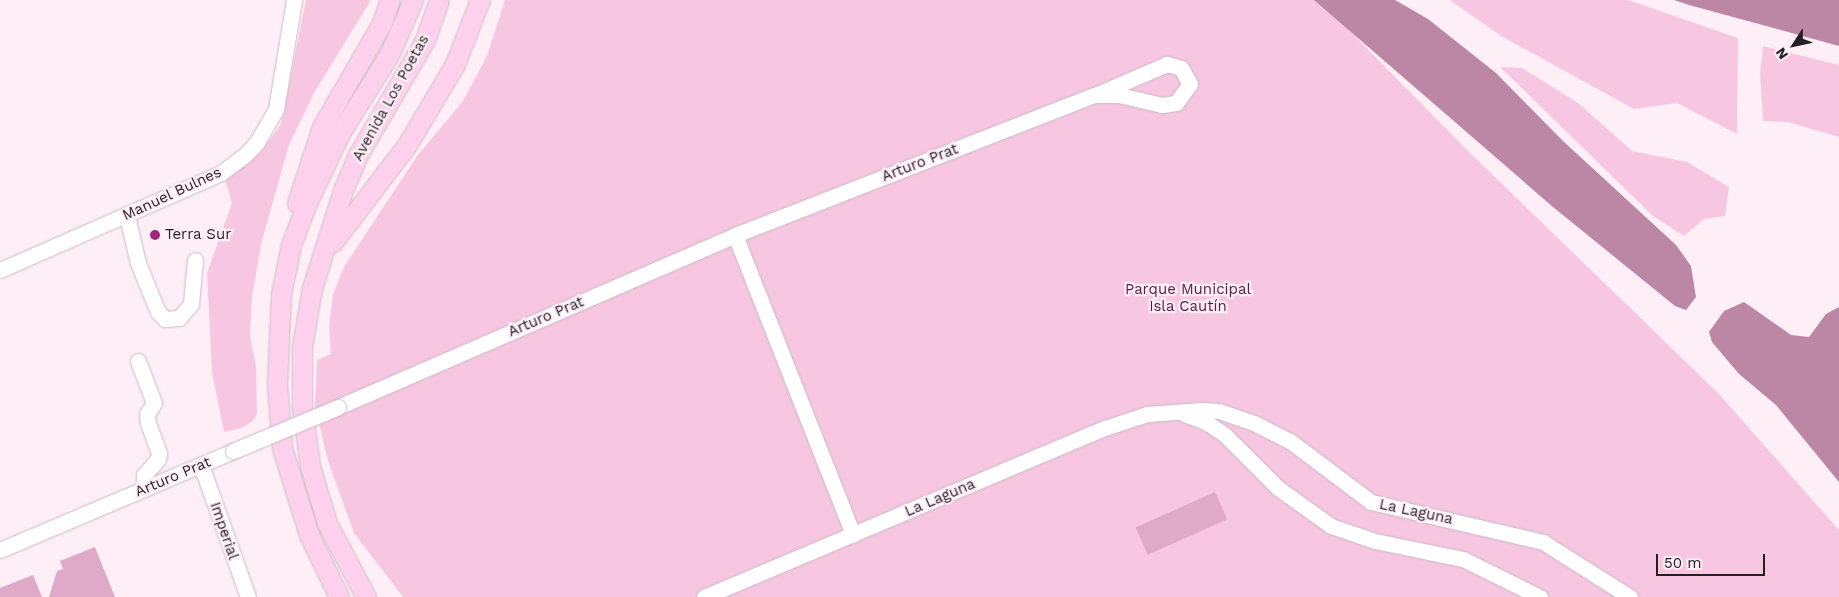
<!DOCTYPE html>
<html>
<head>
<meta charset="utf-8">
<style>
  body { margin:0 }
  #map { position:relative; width:1839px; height:597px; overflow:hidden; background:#feeff7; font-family:"Work Sans",sans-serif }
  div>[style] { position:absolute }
  .green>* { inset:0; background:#f7c7e2 }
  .water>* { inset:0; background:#bb87a5 }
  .building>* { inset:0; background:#dfa9c8; transform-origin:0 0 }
  .roads { filter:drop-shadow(0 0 1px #cbbcc4) drop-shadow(0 0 1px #cbbcc4) }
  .minor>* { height:15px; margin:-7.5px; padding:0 7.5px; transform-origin:7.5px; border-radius:7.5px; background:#fff }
  .major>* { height:19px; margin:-9.5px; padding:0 9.5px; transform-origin:9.5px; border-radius:9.5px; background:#fdd1eb }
  .bridges { filter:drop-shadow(0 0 1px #cbbcc4) drop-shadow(0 0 1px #cbbcc4) }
  .minor-bridge>* { height:15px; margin:-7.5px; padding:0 7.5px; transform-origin:7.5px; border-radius:7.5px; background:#fff }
  .dots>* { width:14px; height:14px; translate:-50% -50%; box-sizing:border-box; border:2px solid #feeff7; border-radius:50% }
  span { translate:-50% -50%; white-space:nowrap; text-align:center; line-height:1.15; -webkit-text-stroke:4.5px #feeff7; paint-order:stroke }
  .street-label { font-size:15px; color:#251f22 }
  .poi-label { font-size:15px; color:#251f22 }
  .left { translate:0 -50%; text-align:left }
  .park-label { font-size:15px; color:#591a43 }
  .north { position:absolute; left:1769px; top:20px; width:50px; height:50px; -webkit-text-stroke:4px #feeff7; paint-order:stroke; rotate:235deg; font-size:14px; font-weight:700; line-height:20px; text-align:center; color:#251f22 }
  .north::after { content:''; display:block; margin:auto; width:18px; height:22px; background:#251f22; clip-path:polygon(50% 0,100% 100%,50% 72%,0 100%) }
  .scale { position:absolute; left:1656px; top:554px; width:109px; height:22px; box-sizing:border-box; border:2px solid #251f22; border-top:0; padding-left:6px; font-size:15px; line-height:18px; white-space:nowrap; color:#251f22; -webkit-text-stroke:4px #feeff7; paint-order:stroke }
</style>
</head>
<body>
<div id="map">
  <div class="green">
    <div style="clip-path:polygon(306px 0,371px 0,314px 93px,289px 145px,261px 244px,252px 297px,250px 337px,256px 366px,257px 414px,253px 421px,241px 428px,224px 432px,212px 372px,207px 273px,232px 203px,225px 179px,260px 153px,281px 124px)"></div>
    <div style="clip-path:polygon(505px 0,1319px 0,1470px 153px,1719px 394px,1839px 530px,1839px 597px,403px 597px,354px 533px,328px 461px,315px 407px,317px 360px,331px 354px,329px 327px,333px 294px,344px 267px,417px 156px,463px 101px,487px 56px)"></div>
    <div style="clip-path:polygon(1450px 0,1628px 0,1738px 38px,1737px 134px,1677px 103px,1634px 109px,1501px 36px)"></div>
    <div style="clip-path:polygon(1763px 46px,1839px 65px,1839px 137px,1788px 122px,1763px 121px,1760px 74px)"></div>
    <div style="clip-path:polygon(1500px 67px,1522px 68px,1578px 103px,1632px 151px,1687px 162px,1729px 187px,1725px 216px,1704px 219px,1684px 236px,1653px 216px)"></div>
  </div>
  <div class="water">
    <div style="clip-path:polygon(1314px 0,1395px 0,1428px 19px,1496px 73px,1563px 141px,1676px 245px,1691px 266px,1696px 297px,1686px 310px,1675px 306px,1553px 207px)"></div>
    <div style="clip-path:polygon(1674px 0,1839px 0,1839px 46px,1689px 5px)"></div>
    <div style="clip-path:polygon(1744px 302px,1791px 335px,1809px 337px,1826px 314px,1839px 307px,1839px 482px,1776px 405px,1739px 374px,1712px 342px,1709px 332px,1724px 311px)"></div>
  </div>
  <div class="building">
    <div style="left:1215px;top:492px;width:30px;height:87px;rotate:66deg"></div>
    <div style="clip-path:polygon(95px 547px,115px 597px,49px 597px,57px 571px,63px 569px,60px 561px)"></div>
    <div style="clip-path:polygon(33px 575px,42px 597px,0 597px,0 588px)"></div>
  </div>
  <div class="roads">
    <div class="minor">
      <div style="left:127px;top:216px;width:48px;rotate:76.8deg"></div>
      <div style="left:138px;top:263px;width:53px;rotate:67.8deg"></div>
      <div style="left:158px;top:312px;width:10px;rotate:45deg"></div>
      <div style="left:165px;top:319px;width:14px;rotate:-4deg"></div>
      <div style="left:179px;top:318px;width:18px;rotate:-49deg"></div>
      <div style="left:191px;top:304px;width:44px;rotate:-84.8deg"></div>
      <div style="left:735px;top:235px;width:322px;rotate:68.5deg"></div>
      <div style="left:0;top:270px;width:241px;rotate:-23.7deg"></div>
      <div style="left:221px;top:173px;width:30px;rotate:-37deg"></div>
      <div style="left:245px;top:155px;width:18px;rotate:-47deg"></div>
      <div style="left:257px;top:142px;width:38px;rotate:-60deg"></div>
      <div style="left:276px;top:109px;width:110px;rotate:-80.6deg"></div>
      <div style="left:138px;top:361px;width:45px;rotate:69.1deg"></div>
      <div style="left:154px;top:403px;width:13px;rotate:122deg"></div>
      <div style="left:147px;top:414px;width:9px;rotate:84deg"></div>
      <div style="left:148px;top:423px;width:32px;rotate:70deg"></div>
      <div style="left:159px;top:453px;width:6px;rotate:99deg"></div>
      <div style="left:158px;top:459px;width:21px;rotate:131deg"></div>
      <div style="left:144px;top:475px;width:14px;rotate:90deg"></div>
      <div style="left:338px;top:407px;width:433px;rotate:-23.4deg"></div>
      <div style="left:735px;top:235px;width:386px;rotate:-21.3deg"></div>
      <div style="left:1095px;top:95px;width:24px"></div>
      <div style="left:1119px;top:95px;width:44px;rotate:13.1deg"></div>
      <div style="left:1162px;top:105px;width:14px;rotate:-8deg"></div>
      <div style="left:1176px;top:103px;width:24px;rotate:-54deg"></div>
      <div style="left:1190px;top:84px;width:18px;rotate:-119deg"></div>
      <div style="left:1181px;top:68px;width:15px;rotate:-164deg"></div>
      <div style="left:1167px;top:64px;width:78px;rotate:156.7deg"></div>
      <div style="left:1184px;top:414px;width:23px;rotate:20deg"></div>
      <div style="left:1206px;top:422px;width:23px;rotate:34deg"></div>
      <div style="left:1225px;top:435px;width:75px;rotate:45deg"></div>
      <div style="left:1278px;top:488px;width:65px;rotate:35.6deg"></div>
      <div style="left:1331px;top:526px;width:46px;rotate:18.8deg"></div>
      <div style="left:1375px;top:541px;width:90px;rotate:11.6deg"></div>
      <div style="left:1463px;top:559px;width:86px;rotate:26.3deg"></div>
      <div style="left:201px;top:465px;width:140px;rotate:70.4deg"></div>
      <div style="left:0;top:550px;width:253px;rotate:-23deg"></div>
      <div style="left:704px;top:597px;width:435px;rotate:-22.9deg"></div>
      <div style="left:1105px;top:428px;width:44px;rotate:-18.4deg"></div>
      <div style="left:1147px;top:414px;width:55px;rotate:-4.2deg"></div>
      <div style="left:1202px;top:410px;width:17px;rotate:3deg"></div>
      <div style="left:1219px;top:411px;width:39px;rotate:19deg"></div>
      <div style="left:1256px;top:424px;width:38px;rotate:27deg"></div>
      <div style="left:1290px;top:441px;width:101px;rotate:37deg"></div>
      <div style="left:1371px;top:502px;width:177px;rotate:13.1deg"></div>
      <div style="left:1543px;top:542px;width:103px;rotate:32.3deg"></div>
    </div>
    <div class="major">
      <div style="left:297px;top:203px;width:80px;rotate:-71.8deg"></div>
      <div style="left:322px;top:127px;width:120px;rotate:-60deg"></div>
      <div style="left:382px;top:23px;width:24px;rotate:-71deg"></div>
      <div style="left:333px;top:242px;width:122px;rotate:-52.7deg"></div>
      <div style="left:407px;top:145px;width:94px;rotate:-59.3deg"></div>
      <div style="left:455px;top:64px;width:69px;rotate:-68.7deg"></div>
      <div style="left:339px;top:597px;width:69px;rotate:-115.8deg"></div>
      <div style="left:309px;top:535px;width:91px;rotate:-107.2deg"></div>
      <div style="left:282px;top:448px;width:63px;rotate:-94.5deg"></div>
      <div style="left:277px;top:385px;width:91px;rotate:-87.5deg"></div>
      <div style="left:281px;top:294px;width:50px;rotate:-78.5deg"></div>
      <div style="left:291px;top:245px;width:43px;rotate:-69.4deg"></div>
      <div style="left:306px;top:205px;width:80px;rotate:-64.7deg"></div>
      <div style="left:340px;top:133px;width:92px;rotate:-57.9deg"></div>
      <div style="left:389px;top:55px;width:60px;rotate:-66.4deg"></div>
      <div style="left:366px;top:597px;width:84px;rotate:-117.8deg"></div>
      <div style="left:327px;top:523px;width:59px;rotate:-106.6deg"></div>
      <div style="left:310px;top:466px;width:60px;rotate:-97.7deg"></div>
      <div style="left:302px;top:407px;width:60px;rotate:-90deg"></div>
      <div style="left:302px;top:347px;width:60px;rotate:-80.4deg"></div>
      <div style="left:312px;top:288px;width:105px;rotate:-72.3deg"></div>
      <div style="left:344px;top:188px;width:36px;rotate:-67deg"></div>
      <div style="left:358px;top:155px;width:133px;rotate:-59.8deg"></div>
      <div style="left:425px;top:40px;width:42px;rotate:-70.7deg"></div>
    </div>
  </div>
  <div class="bridges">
    <div class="minor-bridge">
      <div style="left:233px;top:451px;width:114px;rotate:-22.7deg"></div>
    </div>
  </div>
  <div class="dots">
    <div style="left:155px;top:235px;background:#a12579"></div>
  </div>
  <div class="street-label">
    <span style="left:391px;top:98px;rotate:-61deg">Avenida Los Poetas</span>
    <span style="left:920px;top:163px;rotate:-21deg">Arturo Prat</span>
    <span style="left:172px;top:194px;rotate:-25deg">Manuel Bulnes</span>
    <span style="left:546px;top:317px;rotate:-23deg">Arturo Prat</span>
    <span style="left:173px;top:477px;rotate:-23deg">Arturo Prat</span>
    <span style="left:940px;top:498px;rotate:-23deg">La Laguna</span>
    <span style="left:1416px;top:512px;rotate:12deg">La Laguna</span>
    <span style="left:224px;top:531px;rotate:71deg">Imperial</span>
  </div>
  <div class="poi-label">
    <span class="left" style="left:165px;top:235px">Terra Sur</span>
  </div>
  <div class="park-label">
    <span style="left:1188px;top:298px">Parque Municipal<br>Isla Cautín</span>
  </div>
  <div class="north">N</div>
  <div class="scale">50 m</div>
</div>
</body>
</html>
